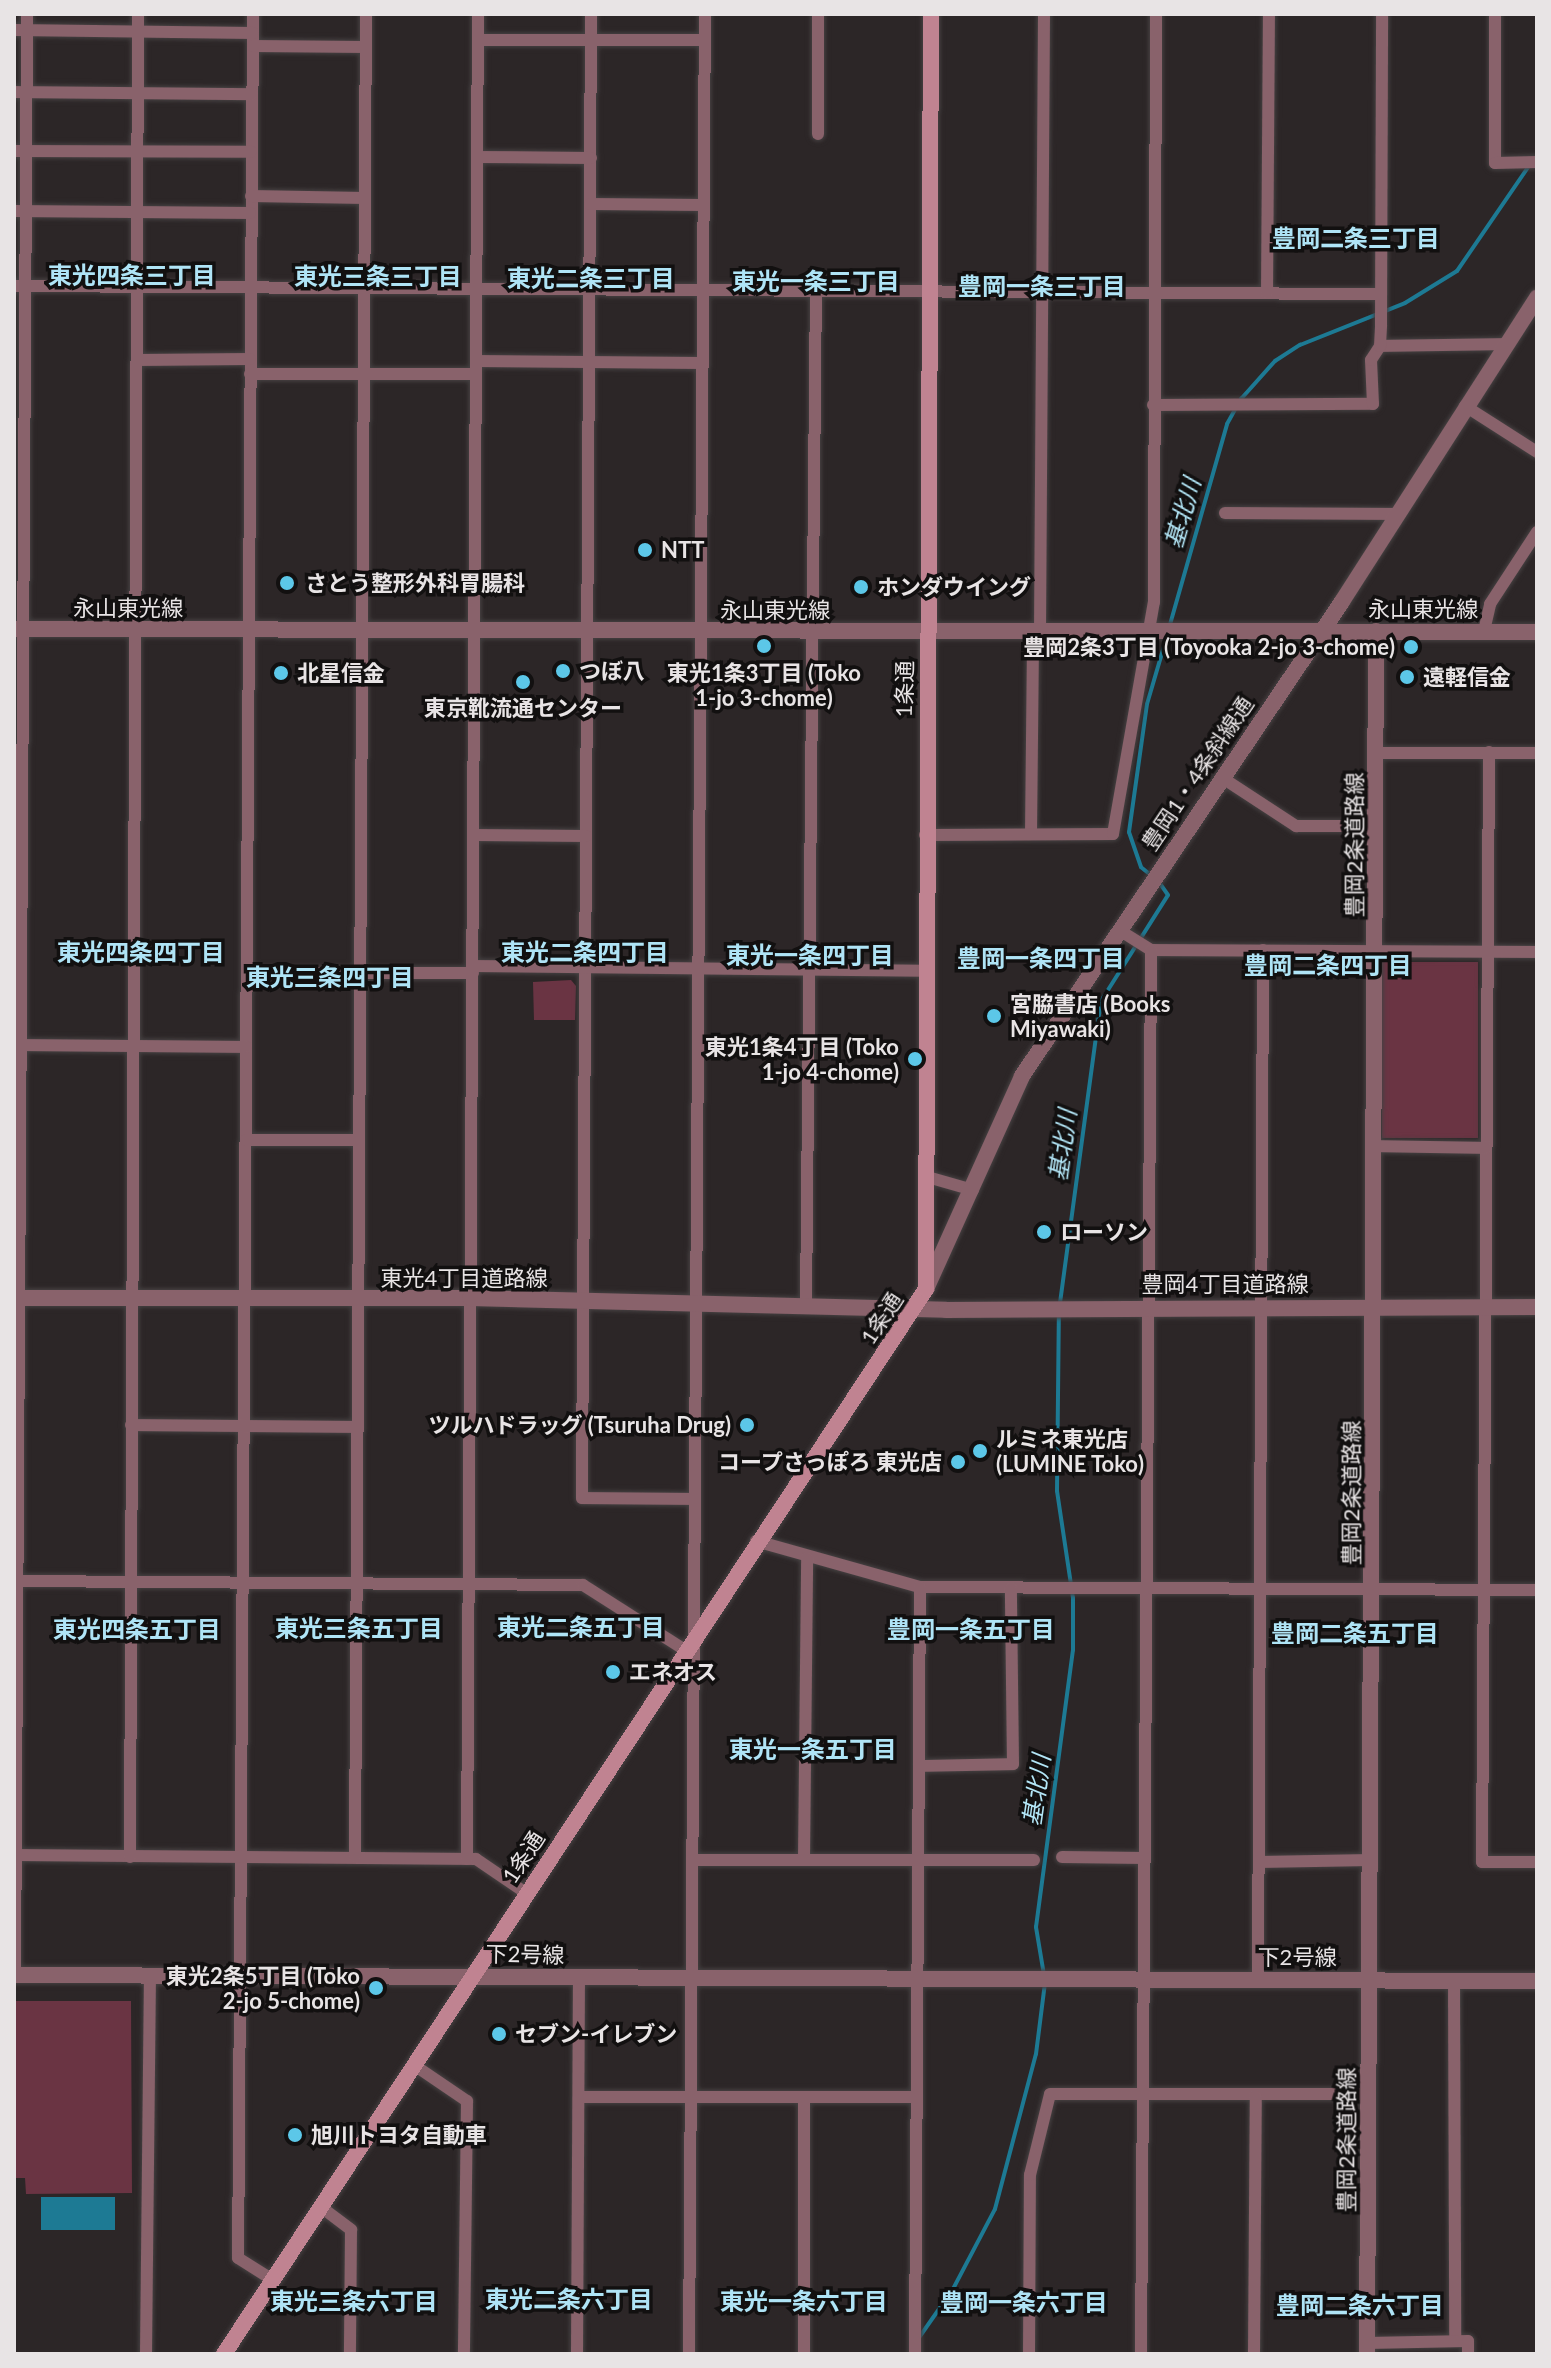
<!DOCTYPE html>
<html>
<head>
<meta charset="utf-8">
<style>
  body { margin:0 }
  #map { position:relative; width:1551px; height:2368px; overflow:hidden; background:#2c2627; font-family:Lato,"Noto Sans JP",sans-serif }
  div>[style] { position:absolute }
  .green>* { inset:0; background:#6a3443; transform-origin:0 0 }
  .water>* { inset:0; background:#1d7a94; transform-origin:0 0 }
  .stream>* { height:4px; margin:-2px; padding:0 2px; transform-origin:2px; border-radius:2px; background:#1d7a94 }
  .roads { filter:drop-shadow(0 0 2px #464142) drop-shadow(0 0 2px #464142) }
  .minor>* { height:12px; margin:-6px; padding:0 6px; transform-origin:6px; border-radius:6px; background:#89626b }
  .tertiary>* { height:16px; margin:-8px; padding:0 8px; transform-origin:8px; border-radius:8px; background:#89626b }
  .secondary>* { height:16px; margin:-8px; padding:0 8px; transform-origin:8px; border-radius:8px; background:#c08391 }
  .dots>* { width:22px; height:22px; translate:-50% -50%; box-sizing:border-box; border:4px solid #121010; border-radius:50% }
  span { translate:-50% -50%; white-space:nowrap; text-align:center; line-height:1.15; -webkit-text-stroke:7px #121010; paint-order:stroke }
  .poi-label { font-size:22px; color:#e8e4e5; font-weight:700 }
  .left { translate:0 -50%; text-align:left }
  .right { translate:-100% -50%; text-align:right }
  .street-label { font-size:22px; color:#e8e4e5 }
  .neighbourhood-label { font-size:24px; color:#afe4f6; font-weight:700 }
  .water-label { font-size:24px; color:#b3e6f7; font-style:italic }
  .frame { position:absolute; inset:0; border:16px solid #e8e4e5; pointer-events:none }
</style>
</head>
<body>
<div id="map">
  <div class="green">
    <div style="left:1382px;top:962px;width:96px;height:176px"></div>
    <div style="clip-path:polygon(571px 980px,576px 986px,575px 1020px,534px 1020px,533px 982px)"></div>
    <div style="clip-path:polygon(14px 2001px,131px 2001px,132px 2193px,26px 2194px,25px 2178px,14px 2178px)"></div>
  </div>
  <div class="water">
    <div style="left:41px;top:2197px;width:74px;height:33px"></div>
  </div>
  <div class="stream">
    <div style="left:1169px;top:628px;width:212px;rotate:-74.1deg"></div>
    <div style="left:1227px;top:424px;width:29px;rotate:-61deg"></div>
    <div style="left:1241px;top:399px;width:51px;rotate:-48.2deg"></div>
    <div style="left:1275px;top:361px;width:30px;rotate:-33deg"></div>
    <div style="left:1300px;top:345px;width:113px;rotate:-21.8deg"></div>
    <div style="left:1405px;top:303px;width:61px;rotate:-31.6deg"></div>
    <div style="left:1457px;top:271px;width:127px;rotate:-55.6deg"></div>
    <div style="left:1152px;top:876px;width:14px;rotate:-141deg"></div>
    <div style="left:1141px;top:867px;width:37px;rotate:-109deg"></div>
    <div style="left:1129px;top:832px;width:129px;rotate:-82deg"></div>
    <div style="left:1147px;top:704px;width:71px;rotate:-73.6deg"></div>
    <div style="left:1060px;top:1303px;width:305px;rotate:-82.3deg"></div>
    <div style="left:1101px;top:1001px;width:125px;rotate:-57.7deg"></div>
    <div style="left:1168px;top:895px;width:16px;rotate:-125deg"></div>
    <div style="left:1044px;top:1975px;width:49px;rotate:-99.5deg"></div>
    <div style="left:1036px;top:1927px;width:279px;rotate:-82.4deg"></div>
    <div style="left:1073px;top:1650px;width:52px;rotate:-90deg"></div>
    <div style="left:1073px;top:1598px;width:108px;rotate:-98.5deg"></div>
    <div style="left:1057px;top:1491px;width:179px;rotate:-89.4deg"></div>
    <div style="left:918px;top:2339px;width:61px;rotate:-55deg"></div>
    <div style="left:953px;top:2289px;width:90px;rotate:-62.3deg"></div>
    <div style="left:995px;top:2209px;width:160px;rotate:-75.2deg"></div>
    <div style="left:1036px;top:2054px;width:72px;rotate:-82.8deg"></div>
  </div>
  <div class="roads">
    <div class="minor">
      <div style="left:253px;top:14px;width:2244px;rotate:90.38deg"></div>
      <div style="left:238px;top:2258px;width:41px;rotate:32.2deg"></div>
      <div style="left:591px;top:14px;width:1484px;rotate:90.35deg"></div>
      <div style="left:582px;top:1498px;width:113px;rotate:0.5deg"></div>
      <div style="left:818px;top:14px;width:120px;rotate:90deg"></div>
      <div style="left:1495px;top:14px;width:149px;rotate:90deg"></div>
      <div style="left:1495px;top:163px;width:42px;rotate:-1.4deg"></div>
      <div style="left:14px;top:30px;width:239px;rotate:0.7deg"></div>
      <div style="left:478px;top:40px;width:227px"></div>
      <div style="left:253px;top:46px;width:113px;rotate:0.5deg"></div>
      <div style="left:14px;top:92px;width:238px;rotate:0.5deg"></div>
      <div style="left:14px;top:151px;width:237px;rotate:0.2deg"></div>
      <div style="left:477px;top:157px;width:114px;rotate:0.5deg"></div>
      <div style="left:251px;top:196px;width:114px;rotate:1deg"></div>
      <div style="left:590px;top:204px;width:113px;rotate:0.5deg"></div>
      <div style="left:14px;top:211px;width:236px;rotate:0.5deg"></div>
      <div style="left:14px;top:286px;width:1367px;rotate:0.34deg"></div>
      <div style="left:1267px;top:293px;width:279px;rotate:-89.6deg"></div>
      <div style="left:1380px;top:346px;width:126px;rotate:-0.9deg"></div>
      <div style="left:137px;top:360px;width:113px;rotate:-0.5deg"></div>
      <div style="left:476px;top:361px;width:226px;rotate:0.5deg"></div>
      <div style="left:250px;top:374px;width:226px"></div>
      <div style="left:1153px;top:405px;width:220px;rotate:-0.3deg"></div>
      <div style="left:1373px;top:404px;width:44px;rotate:-92.6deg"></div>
      <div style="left:1371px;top:360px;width:17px;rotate:-57deg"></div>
      <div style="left:1380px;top:346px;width:21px;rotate:-87deg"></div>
      <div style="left:1381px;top:325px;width:311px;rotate:-89.8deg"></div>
      <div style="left:1465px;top:406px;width:85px;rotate:32.6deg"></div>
      <div style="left:1225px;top:513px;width:175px;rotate:0.3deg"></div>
      <div style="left:1484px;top:631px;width:28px;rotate:-77deg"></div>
      <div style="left:1490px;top:604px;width:86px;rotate:-56.9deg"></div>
      <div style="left:1040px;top:633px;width:619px;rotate:-89.63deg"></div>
      <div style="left:1489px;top:752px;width:1110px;rotate:90.36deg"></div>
      <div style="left:1482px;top:1862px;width:55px"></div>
      <div style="left:1375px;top:753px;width:162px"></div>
      <div style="left:1221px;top:777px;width:90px;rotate:33.2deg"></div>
      <div style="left:1296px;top:826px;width:80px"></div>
      <div style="left:1031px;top:834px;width:201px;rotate:-89.4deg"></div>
      <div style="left:474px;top:835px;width:112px;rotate:0.5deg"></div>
      <div style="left:925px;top:835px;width:188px;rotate:-0.3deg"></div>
      <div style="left:1113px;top:834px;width:236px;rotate:-80deg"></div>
      <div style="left:1154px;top:602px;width:588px;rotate:-89.81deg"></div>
      <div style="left:1119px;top:930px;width:38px;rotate:32deg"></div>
      <div style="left:1151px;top:950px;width:386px;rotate:0.3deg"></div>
      <div style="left:473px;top:966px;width:451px;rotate:0.6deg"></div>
      <div style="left:247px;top:973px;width:226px"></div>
      <div style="left:21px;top:1045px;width:225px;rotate:0.5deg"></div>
      <div style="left:246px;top:1140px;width:111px"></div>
      <div style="left:1374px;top:1146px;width:112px;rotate:1deg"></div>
      <div style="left:924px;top:1176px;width:51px;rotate:15.9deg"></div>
      <div style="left:806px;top:1306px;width:1016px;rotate:-89.44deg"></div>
      <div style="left:131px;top:1425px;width:225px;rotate:0.5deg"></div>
      <div style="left:756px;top:1541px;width:170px;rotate:15.7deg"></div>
      <div style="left:920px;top:1587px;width:617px;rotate:0.28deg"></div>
      <div style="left:14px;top:1581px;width:569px;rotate:0.4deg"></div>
      <div style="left:583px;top:1585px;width:121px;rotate:32.5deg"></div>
      <div style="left:919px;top:1766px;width:94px;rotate:-1.2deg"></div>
      <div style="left:1013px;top:1764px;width:176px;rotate:-90.7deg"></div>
      <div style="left:14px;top:1855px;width:462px;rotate:0.5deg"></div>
      <div style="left:476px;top:1859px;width:60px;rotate:34.2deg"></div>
      <div style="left:130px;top:1857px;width:1843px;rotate:-89.75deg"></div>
      <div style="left:355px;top:1857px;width:1843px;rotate:-89.66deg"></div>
      <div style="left:1062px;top:1857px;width:83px;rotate:0.7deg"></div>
      <div style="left:467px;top:1859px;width:1845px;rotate:-89.66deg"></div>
      <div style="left:804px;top:1859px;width:301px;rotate:-89.4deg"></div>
      <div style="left:692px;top:1860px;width:342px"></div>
      <div style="left:1259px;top:1862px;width:112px;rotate:-1deg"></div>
      <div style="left:15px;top:1975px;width:1961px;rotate:-89.65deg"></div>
      <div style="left:1258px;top:1979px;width:1029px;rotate:-89.72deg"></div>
      <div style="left:1454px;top:1980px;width:361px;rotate:89.8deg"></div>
      <div style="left:414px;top:2065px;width:64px;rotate:34.2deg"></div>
      <div style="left:467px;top:2101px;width:253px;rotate:90.7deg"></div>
      <div style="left:579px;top:2097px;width:337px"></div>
      <div style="left:321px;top:2207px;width:38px;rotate:37deg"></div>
      <div style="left:351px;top:2230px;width:124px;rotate:90.5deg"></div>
      <div style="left:1367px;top:2343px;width:101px;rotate:-1.1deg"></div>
      <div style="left:1468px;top:2341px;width:13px;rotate:90deg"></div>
      <div style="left:146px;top:2354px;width:378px;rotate:-89.4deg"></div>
      <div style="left:577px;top:2354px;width:377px;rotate:-89.7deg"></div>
      <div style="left:689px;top:2354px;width:2340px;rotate:-89.61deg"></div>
      <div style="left:804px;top:2354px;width:257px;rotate:-90deg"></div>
      <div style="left:915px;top:2354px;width:767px;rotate:-89.63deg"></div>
      <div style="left:1029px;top:2354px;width:179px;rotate:-89.7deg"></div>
      <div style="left:1030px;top:2175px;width:83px;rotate:-76.1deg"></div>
      <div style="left:1050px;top:2094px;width:318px"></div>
      <div style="left:1141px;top:2354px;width:1404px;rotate:-89.59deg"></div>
      <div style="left:1254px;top:2354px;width:257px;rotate:-89.6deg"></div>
    </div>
    <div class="tertiary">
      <div style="left:14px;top:629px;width:1523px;rotate:0.11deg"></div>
      <div style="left:926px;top:1289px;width:234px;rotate:-65.7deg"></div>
      <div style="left:1022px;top:1076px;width:571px;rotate:-56deg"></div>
      <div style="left:1341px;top:603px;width:363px;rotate:-57.3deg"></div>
      <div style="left:14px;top:1298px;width:456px"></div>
      <div style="left:470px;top:1298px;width:476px;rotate:1.4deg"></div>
      <div style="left:946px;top:1310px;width:591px;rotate:-0.29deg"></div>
      <div style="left:14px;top:1975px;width:1523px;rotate:0.23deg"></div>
      <div style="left:1367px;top:2354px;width:1723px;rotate:-89.7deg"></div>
    </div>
    <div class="secondary">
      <div style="left:224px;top:2354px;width:1276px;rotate:-56.61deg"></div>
      <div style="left:926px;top:1289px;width:1275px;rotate:-89.78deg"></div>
    </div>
  </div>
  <div class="dots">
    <div style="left:645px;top:550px;background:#5cc7e8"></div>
    <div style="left:287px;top:583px;background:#5cc7e8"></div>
    <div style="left:861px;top:587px;background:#5cc7e8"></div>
    <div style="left:764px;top:646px;background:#5cc7e8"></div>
    <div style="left:1411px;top:647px;background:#5cc7e8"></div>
    <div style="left:563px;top:671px;background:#5cc7e8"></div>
    <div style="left:281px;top:673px;background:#5cc7e8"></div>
    <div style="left:1407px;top:677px;background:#5cc7e8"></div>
    <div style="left:523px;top:682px;background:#5cc7e8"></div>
    <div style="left:994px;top:1016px;background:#5cc7e8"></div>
    <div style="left:915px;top:1059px;background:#5cc7e8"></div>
    <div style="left:1044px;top:1232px;background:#5cc7e8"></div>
    <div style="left:747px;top:1425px;background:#5cc7e8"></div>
    <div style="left:980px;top:1451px;background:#5cc7e8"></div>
    <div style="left:958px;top:1462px;background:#5cc7e8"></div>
    <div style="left:613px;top:1672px;background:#5cc7e8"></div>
    <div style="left:376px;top:1988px;background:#5cc7e8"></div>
    <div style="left:499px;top:2034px;background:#5cc7e8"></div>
    <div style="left:295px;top:2135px;background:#5cc7e8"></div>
  </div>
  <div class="poi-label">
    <span class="left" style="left:661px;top:550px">NTT</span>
    <span class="left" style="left:305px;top:583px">さとう整形外科胃腸科</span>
    <span class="left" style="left:877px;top:587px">ホンダウイング</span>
    <span class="right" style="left:1395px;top:647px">豊岡2条3丁目 (Toyooka 2-jo 3-chome)</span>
    <span class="left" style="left:579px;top:671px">つぼ八</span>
    <span style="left:764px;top:685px">東光1条3丁目 (Toko<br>1-jo 3-chome)</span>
    <span class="left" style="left:297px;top:673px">北星信金</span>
    <span class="left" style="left:1423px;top:677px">遠軽信金</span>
    <span style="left:523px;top:708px">東京靴流通センター</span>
    <span class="left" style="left:1010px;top:1016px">宮脇書店 (Books<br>Miyawaki)</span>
    <span class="right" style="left:899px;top:1059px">東光1条4丁目 (Toko<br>1-jo 4-chome)</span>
    <span class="left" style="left:1060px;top:1232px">ローソン</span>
    <span class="right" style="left:731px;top:1425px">ツルハドラッグ (Tsuruha Drug)</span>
    <span class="left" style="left:996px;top:1451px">ルミネ東光店<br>(LUMINE Toko)</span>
    <span class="right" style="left:942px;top:1462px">コープさっぽろ 東光店</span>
    <span class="left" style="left:629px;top:1672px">エネオス</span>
    <span class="right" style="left:360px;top:1988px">東光2条5丁目 (Toko<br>2-jo 5-chome)</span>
    <span class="left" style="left:515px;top:2034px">セブン-イレブン</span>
    <span class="left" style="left:311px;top:2135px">旭川トヨタ自動車</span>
  </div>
  <div class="street-label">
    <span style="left:128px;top:608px">永山東光線</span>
    <span style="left:1423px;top:609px">永山東光線</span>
    <span style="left:775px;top:610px">永山東光線</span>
    <span style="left:904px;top:689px;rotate:-89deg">1条通</span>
    <span style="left:1197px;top:773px;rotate:-56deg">豊岡1・4条斜線通</span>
    <span style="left:1354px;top:845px;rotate:-90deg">豊岡2条道路線</span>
    <span style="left:464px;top:1278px">東光4丁目道路線</span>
    <span style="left:1225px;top:1284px">豊岡4丁目道路線</span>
    <span style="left:881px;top:1318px;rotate:-57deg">1条通</span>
    <span style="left:1351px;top:1493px;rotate:-90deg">豊岡2条道路線</span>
    <span style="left:523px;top:1857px;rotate:-57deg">1条通</span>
    <span style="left:525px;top:1954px;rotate:1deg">下2号線</span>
    <span style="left:1297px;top:1957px">下2号線</span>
    <span style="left:1346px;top:2140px;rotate:-90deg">豊岡2条道路線</span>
  </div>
  <div class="neighbourhood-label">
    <span style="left:1356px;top:238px">豊岡二条三丁目</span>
    <span style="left:132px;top:275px">東光四条三丁目</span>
    <span style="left:378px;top:276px">東光三条三丁目</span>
    <span style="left:591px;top:278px">東光二条三丁目</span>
    <span style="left:816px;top:281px">東光一条三丁目</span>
    <span style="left:1042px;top:286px">豊岡一条三丁目</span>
    <span style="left:141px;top:952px">東光四条四丁目</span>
    <span style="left:585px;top:952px">東光二条四丁目</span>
    <span style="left:810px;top:955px">東光一条四丁目</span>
    <span style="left:1041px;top:958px">豊岡一条四丁目</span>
    <span style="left:1328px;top:965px">豊岡二条四丁目</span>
    <span style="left:330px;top:977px">東光三条四丁目</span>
    <span style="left:581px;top:1627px">東光二条五丁目</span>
    <span style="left:359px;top:1628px">東光三条五丁目</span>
    <span style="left:137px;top:1629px">東光四条五丁目</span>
    <span style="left:971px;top:1629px">豊岡一条五丁目</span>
    <span style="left:1355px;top:1633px">豊岡二条五丁目</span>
    <span style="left:813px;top:1749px">東光一条五丁目</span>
    <span style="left:569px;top:2299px">東光二条六丁目</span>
    <span style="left:354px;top:2301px">東光三条六丁目</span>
    <span style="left:804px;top:2301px">東光一条六丁目</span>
    <span style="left:1024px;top:2302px">豊岡一条六丁目</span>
    <span style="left:1360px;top:2305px">豊岡二条六丁目</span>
  </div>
  <div class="water-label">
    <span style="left:1182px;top:513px;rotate:-74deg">基北川</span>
    <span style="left:1062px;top:1145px;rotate:-82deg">基北川</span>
    <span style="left:1036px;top:1790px;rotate:-82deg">基北川</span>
  </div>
  <div class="frame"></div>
</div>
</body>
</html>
